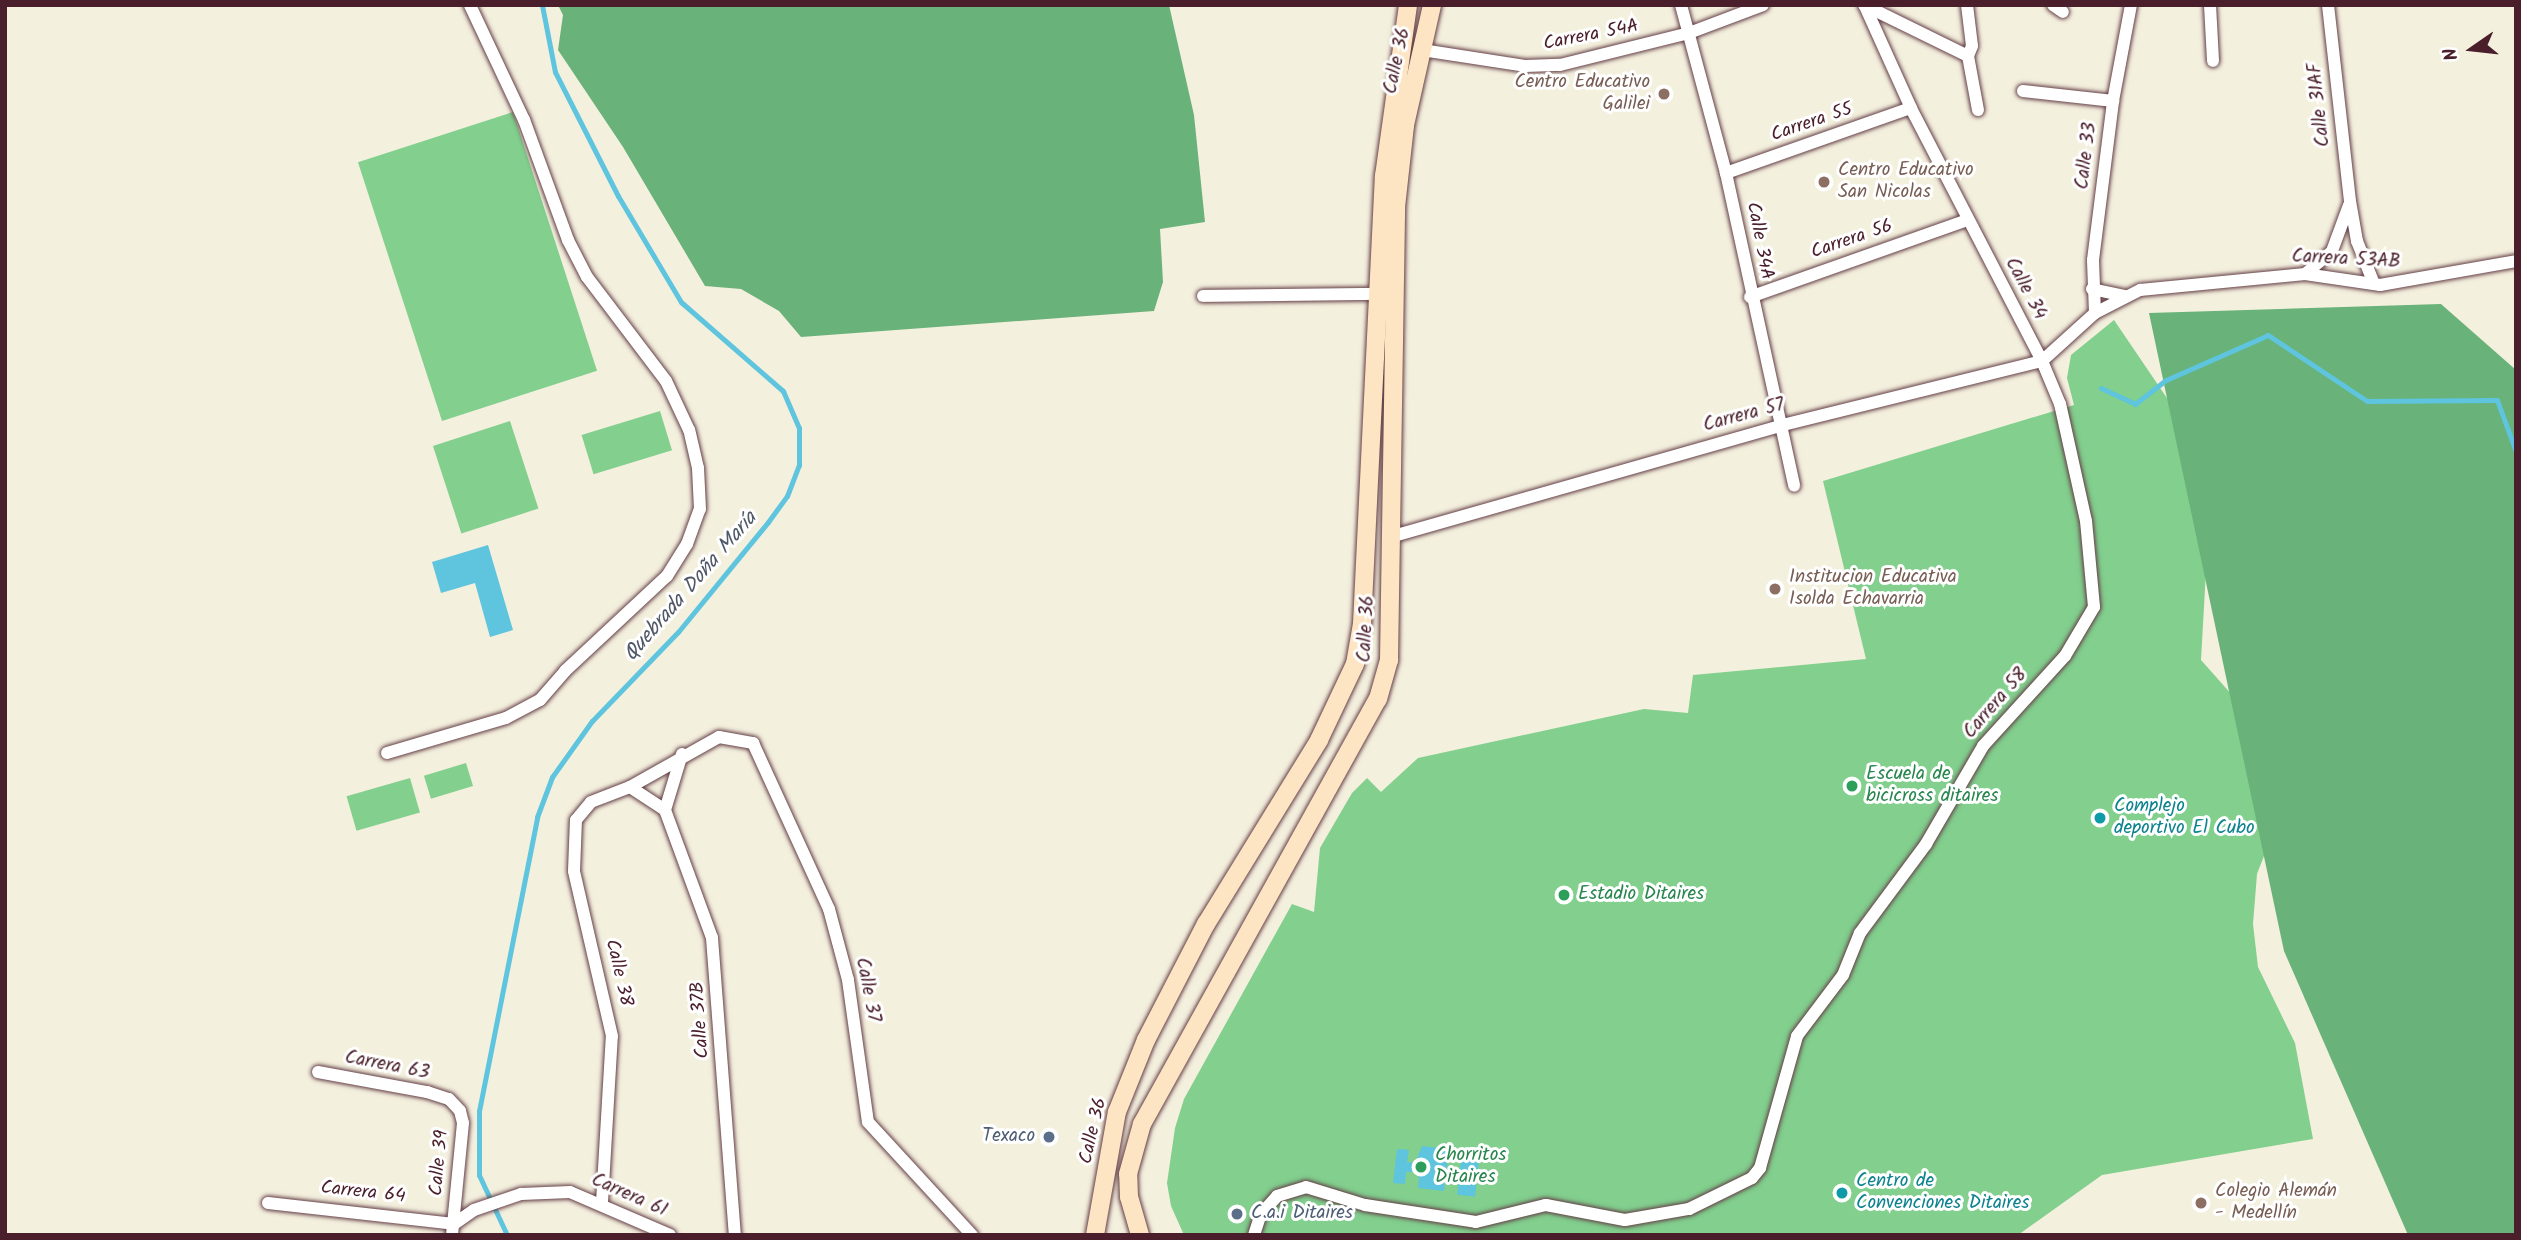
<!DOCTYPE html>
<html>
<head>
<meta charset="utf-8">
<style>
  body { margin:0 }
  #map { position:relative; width:2521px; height:1240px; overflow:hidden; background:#f4f0de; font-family:Kalam,sans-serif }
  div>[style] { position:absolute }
  .green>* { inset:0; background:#82cf8e; transform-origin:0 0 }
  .forest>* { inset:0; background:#69b279 }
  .water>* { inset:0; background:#5fc4dd; transform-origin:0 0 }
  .stream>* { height:5px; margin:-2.5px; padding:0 2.5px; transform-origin:2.5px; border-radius:2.5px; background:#5fc4dd }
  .roads { filter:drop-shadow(0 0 2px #643e46) drop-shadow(0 0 2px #643e46) }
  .street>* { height:12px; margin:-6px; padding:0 6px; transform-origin:6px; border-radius:6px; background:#fff }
  .secondary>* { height:18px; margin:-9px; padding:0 9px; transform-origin:9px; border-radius:9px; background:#fde5c4 }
  .dots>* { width:19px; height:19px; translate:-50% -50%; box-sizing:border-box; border:4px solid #fff; border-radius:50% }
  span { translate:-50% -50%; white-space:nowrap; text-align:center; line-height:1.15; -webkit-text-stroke:6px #fff; paint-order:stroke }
  .street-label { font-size:19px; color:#4a1f2b }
  .education-label { font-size:19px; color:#785e54 }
  .right { translate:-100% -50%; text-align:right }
  .left { translate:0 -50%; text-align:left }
  .leisure-label { font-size:19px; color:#27864d }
  .culture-label { font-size:19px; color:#0d838f }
  .service-label { font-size:19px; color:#4e5e75 }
  .water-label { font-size:21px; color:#515969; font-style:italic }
  .frame { position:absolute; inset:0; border:7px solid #4a1f2b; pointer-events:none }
  .north { position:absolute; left:2437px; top:14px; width:70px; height:70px; -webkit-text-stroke:5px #fff; paint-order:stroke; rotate:256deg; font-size:19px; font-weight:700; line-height:28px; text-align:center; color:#4a1f2b }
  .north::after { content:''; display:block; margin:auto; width:24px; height:32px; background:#4a1f2b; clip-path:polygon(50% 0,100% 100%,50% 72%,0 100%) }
</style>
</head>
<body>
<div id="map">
  <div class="green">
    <div style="left:513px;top:112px;width:272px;height:163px;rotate:72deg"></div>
    <div style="clip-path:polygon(2114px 320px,2171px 404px,2209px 517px,2201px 660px,2303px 775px,2278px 820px,2257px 874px,2253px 924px,2258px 967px,2295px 1043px,2313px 1139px,2102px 1175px,2018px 1235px,1184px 1235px,1171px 1206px,1167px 1183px,1175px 1128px,1184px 1099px,1292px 904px,1314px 912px,1320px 848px,1352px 793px,1367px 778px,1381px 792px,1418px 758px,1644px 709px,1688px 713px,1693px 675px,1866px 659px,1823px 481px,2074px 405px,2067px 378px,2071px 355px)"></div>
    <div style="left:660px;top:411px;width:41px;height:82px;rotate:73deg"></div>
    <div style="left:510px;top:421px;width:92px;height:81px;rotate:72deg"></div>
    <div style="left:466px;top:763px;width:24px;height:44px;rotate:73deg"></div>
    <div style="left:410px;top:778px;width:36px;height:66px;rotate:74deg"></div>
  </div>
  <div class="forest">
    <div style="clip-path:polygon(558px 5px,1169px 5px,1194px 115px,1205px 222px,1160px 229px,1163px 282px,1154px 311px,801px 337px,779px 311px,741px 289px,705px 286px,623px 147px,558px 50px,563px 15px)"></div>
    <div style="clip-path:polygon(2441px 304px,2516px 370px,2516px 1235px,2408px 1235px,2284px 951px,2149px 313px)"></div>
  </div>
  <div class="water">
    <div style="clip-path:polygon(488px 545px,513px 630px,490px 637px,475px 583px,441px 593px,432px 562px)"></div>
    <div style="clip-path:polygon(1422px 1146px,1449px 1149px,1444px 1191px,1418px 1188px,1419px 1178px,1414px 1172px,1406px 1172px,1405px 1184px,1393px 1183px,1397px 1149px,1409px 1150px,1407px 1162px,1415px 1163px)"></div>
    <div style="left:1462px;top:1149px;width:18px;height:46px;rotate:6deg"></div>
  </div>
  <div class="stream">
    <div style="left:2101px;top:388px;width:38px;rotate:25deg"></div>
    <div style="left:2135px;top:404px;width:39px;rotate:-38deg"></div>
    <div style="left:2166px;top:380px;width:111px;rotate:-23.8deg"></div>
    <div style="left:2268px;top:335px;width:119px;rotate:33.7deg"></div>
    <div style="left:2367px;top:401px;width:130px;rotate:-0.4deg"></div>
    <div style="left:2497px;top:400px;width:55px;rotate:69.9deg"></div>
    <div style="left:507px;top:1235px;width:66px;rotate:-115deg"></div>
    <div style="left:479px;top:1175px;width:64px;rotate:-90deg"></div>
    <div style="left:479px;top:1111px;width:300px;rotate:-78.8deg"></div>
    <div style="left:537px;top:817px;width:43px;rotate:-69.4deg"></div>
    <div style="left:552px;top:777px;width:69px;rotate:-54.5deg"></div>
    <div style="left:592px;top:721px;width:124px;rotate:-46deg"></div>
    <div style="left:678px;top:632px;width:142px;rotate:-50.7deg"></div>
    <div style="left:768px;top:522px;width:32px;rotate:-54deg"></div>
    <div style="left:787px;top:496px;width:33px;rotate:-69deg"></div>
    <div style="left:799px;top:465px;width:37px;rotate:-90deg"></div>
    <div style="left:799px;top:428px;width:40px;rotate:-113.4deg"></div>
    <div style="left:783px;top:391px;width:135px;rotate:-138.9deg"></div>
    <div style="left:681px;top:302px;width:123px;rotate:-120.7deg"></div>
    <div style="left:618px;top:196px;width:139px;rotate:-116.9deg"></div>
    <div style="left:555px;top:72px;width:68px;rotate:-101deg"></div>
  </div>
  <div class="roads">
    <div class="street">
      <div style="left:1681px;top:5px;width:174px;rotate:75deg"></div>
      <div style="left:1726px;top:173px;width:320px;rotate:77.7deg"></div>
      <div style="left:1864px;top:5px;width:116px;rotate:26.1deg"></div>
      <div style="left:1967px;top:5px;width:41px;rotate:83deg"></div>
      <div style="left:1972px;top:46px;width:11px;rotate:112deg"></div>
      <div style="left:1968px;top:56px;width:55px;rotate:79.5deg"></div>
      <div style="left:2053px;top:5px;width:12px;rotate:35deg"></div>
      <div style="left:2210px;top:5px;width:56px;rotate:86.9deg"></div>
      <div style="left:2328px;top:5px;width:197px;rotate:83.6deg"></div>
      <div style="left:2350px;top:201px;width:41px;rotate:80.1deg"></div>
      <div style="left:2357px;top:241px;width:46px;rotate:68.4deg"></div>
      <div style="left:1422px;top:50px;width:104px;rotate:8.8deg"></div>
      <div style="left:1525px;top:66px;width:35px;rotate:-2deg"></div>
      <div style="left:1560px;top:65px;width:133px;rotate:-13.9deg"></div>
      <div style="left:1689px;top:33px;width:79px;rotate:-20.7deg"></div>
      <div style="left:2023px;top:91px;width:91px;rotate:6.3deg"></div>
      <div style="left:1726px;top:173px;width:196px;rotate:-19.4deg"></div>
      <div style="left:2305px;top:274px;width:35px;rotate:-40deg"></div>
      <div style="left:2332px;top:251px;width:49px;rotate:-69.7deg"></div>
      <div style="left:2092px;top:289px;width:34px;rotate:12deg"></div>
      <div style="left:1203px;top:296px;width:174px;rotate:-0.7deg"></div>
      <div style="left:1750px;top:297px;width:231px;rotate:-19.5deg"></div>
      <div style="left:2095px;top:313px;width:53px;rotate:-92.2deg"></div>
      <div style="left:2093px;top:260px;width:160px;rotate:-82.8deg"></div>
      <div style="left:2113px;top:101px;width:98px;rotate:-79.4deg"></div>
      <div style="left:1390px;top:537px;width:405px;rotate:-15.9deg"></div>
      <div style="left:1779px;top:426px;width:271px;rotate:-13.9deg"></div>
      <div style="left:2042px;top:361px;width:72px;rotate:-42.2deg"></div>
      <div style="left:2095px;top:313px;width:51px;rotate:-27.1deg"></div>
      <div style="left:2140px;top:290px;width:166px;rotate:-5.5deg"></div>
      <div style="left:2305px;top:274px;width:76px;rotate:8.3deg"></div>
      <div style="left:2380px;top:285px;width:138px;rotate:-10deg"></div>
      <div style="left:387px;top:753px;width:124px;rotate:-16.4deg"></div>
      <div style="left:506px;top:718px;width:38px;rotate:-28deg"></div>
      <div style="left:540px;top:700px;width:38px;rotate:-49deg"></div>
      <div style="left:565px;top:671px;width:139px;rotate:-43deg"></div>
      <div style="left:667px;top:576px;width:38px;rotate:-58deg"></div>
      <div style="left:687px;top:544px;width:37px;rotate:-70deg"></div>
      <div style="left:700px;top:509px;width:41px;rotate:-92.8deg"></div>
      <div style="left:698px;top:468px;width:39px;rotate:-103deg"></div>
      <div style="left:689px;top:430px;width:54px;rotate:-115.1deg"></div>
      <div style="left:666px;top:381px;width:131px;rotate:-127.2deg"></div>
      <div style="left:587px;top:277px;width:42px;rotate:-117.2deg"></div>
      <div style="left:568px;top:240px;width:128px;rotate:-110.1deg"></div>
      <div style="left:524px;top:120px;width:127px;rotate:-115.2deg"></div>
      <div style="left:682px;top:754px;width:59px;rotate:106.9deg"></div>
      <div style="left:665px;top:810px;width:136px;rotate:69.8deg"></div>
      <div style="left:712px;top:938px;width:298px;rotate:85.6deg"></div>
      <div style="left:630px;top:787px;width:42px;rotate:33.3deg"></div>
      <div style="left:318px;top:1072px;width:111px;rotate:10.4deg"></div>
      <div style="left:427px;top:1092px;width:23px;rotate:18deg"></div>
      <div style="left:449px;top:1099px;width:16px;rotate:47deg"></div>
      <div style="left:460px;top:1111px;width:12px;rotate:76deg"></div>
      <div style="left:463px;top:1123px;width:113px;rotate:95.6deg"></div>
      <div style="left:602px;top:1202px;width:166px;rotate:-86.6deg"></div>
      <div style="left:612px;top:1036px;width:169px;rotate:-103deg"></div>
      <div style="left:574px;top:871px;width:51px;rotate:-87.8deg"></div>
      <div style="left:576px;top:820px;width:23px;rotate:-50deg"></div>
      <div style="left:591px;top:802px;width:42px;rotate:-21deg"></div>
      <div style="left:630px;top:787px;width:102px;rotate:-29.3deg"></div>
      <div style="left:719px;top:737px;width:35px;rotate:10deg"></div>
      <div style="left:753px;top:743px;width:183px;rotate:65.4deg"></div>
      <div style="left:829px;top:909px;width:73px;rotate:75deg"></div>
      <div style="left:848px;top:980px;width:143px;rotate:82deg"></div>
      <div style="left:868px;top:1122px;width:154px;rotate:47.4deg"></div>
      <div style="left:268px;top:1203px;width:187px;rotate:6.4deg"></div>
      <div style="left:454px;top:1224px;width:24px;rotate:-35deg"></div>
      <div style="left:474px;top:1210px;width:50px;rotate:-18.8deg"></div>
      <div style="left:521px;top:1194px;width:49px;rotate:-2.3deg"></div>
      <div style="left:570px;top:1192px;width:109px;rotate:23.3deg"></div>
      <div style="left:1254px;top:1235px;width:22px;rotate:-72deg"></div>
      <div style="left:1261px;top:1214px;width:24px;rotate:-48deg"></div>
      <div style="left:1277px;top:1196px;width:30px;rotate:-17deg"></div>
      <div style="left:1306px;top:1187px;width:62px;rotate:17deg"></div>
      <div style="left:1365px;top:1205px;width:112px;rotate:8.7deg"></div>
      <div style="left:1476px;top:1222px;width:72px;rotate:-13.7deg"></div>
      <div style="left:1546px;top:1205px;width:80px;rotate:10.8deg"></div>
      <div style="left:1625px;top:1220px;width:65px;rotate:-9.8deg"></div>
      <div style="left:1689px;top:1209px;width:70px;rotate:-26.2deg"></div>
      <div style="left:1752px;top:1178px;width:13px;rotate:-51deg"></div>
      <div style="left:1760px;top:1168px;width:137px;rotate:-74.3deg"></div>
      <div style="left:1797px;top:1036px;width:76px;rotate:-53deg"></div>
      <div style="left:1843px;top:975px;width:45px;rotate:-68deg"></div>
      <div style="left:1860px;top:933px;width:111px;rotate:-53.4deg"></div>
      <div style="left:1926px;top:844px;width:113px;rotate:-59.8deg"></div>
      <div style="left:1983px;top:746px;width:122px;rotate:-47.7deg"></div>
      <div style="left:2065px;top:656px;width:57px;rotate:-59.4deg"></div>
      <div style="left:2094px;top:607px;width:86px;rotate:-95.3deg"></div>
      <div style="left:2086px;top:521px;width:120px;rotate:-102.5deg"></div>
      <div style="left:2060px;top:404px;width:47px;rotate:-112.7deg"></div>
      <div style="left:2042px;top:361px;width:285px;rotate:-117.4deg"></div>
      <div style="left:1911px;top:108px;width:112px;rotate:-114.3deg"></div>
    </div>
    <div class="secondary">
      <div style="left:1095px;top:1235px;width:125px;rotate:-79.9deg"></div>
      <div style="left:1117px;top:1112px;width:78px;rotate:-68.1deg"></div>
      <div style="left:1146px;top:1040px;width:131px;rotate:-62.7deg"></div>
      <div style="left:1206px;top:924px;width:216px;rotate:-58.4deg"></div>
      <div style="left:1319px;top:740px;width:84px;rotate:-64.7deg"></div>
      <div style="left:1355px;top:664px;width:41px;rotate:-80.1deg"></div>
      <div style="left:1362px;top:624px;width:449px;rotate:-87.2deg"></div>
      <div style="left:1384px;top:176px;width:173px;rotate:-82deg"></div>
      <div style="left:1140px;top:1235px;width:40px;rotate:-106deg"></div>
      <div style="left:1129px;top:1197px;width:23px;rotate:-92deg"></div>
      <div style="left:1128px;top:1174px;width:52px;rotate:-74.4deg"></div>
      <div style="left:1142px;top:1124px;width:486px;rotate:-61deg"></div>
      <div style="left:1378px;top:699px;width:41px;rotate:-74.2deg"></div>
      <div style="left:1389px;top:660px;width:453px;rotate:-89.1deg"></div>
      <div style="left:1396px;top:207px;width:82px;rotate:-83.7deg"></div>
      <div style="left:1405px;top:125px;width:123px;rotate:-77.3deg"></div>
    </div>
  </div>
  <div class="dots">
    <div style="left:1664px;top:94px;background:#8d6e63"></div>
    <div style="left:1824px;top:182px;background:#8d6e63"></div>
    <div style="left:1775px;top:589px;background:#8d6e63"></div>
    <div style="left:1852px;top:786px;background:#2e9e5b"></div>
    <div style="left:2100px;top:818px;background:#0f9aa8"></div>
    <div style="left:1564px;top:895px;background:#2e9e5b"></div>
    <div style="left:1049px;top:1137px;background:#5c6f8a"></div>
    <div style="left:1421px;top:1167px;background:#2e9e5b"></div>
    <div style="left:1842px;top:1193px;background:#0f9aa8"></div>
    <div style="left:2201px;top:1203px;background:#8d6e63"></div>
    <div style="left:1237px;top:1214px;background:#5c6f8a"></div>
  </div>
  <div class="street-label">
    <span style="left:1591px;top:36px;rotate:-11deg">Carrera 54A</span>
    <span style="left:1398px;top:61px;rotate:-78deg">Calle 36</span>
    <span style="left:2320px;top:105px;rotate:-96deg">Calle 31AF</span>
    <span style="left:1812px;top:123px;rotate:-19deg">Carrera 55</span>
    <span style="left:2087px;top:156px;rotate:-83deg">Calle 33</span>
    <span style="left:1852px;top:240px;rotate:-19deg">Carrera 56</span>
    <span style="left:1759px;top:241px;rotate:79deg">Calle 34A</span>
    <span style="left:2346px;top:260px;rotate:3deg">Carrera 53AB</span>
    <span style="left:2025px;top:289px;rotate:62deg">Calle 34</span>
    <span style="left:1744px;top:416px;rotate:-15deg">Carrera 57</span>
    <span style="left:1367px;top:629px;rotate:-87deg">Calle 36</span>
    <span style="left:1996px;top:704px;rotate:-49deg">Carrera 58</span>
    <span style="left:618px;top:973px;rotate:77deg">Calle 38</span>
    <span style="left:867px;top:990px;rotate:79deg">Calle 37</span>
    <span style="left:701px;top:1020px;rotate:-94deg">Calle 37B</span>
    <span style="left:387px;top:1066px;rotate:11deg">Carrera 63</span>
    <span style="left:1094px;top:1131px;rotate:-77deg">Calle 36</span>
    <span style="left:440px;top:1163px;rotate:-85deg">Calle 39</span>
    <span style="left:363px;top:1193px;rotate:6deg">Carrera 64</span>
    <span style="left:629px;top:1196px;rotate:24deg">Carrera 61</span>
  </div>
  <div class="education-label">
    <span class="right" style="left:1650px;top:94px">Centro Educativo<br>Galilei</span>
    <span class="left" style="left:1838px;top:182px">Centro Educativo<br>San Nicolas</span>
    <span class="left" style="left:1789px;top:589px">Institucion Educativa<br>Isolda Echavarria</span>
    <span class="left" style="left:2215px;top:1203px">Colegio Alemán<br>- Medellín</span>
  </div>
  <div class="leisure-label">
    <span class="left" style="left:1866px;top:786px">Escuela de<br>bicicross ditaires</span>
    <span class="left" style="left:1578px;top:895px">Estadio Ditaires</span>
    <span class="left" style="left:1435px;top:1167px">Chorritos<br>Ditaires</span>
  </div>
  <div class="culture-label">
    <span class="left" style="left:2114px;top:818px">Complejo<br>deportivo El Cubo</span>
    <span class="left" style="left:1856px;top:1193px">Centro de<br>Convenciones Ditaires</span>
  </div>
  <div class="service-label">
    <span class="right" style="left:1035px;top:1137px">Texaco</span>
    <span class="left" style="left:1251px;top:1214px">C.a.i Ditaires</span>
  </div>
  <div class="water-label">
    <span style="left:691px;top:587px;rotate:-49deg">Quebrada Doña María</span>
  </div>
  <div class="frame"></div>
  <div class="north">N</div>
</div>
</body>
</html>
